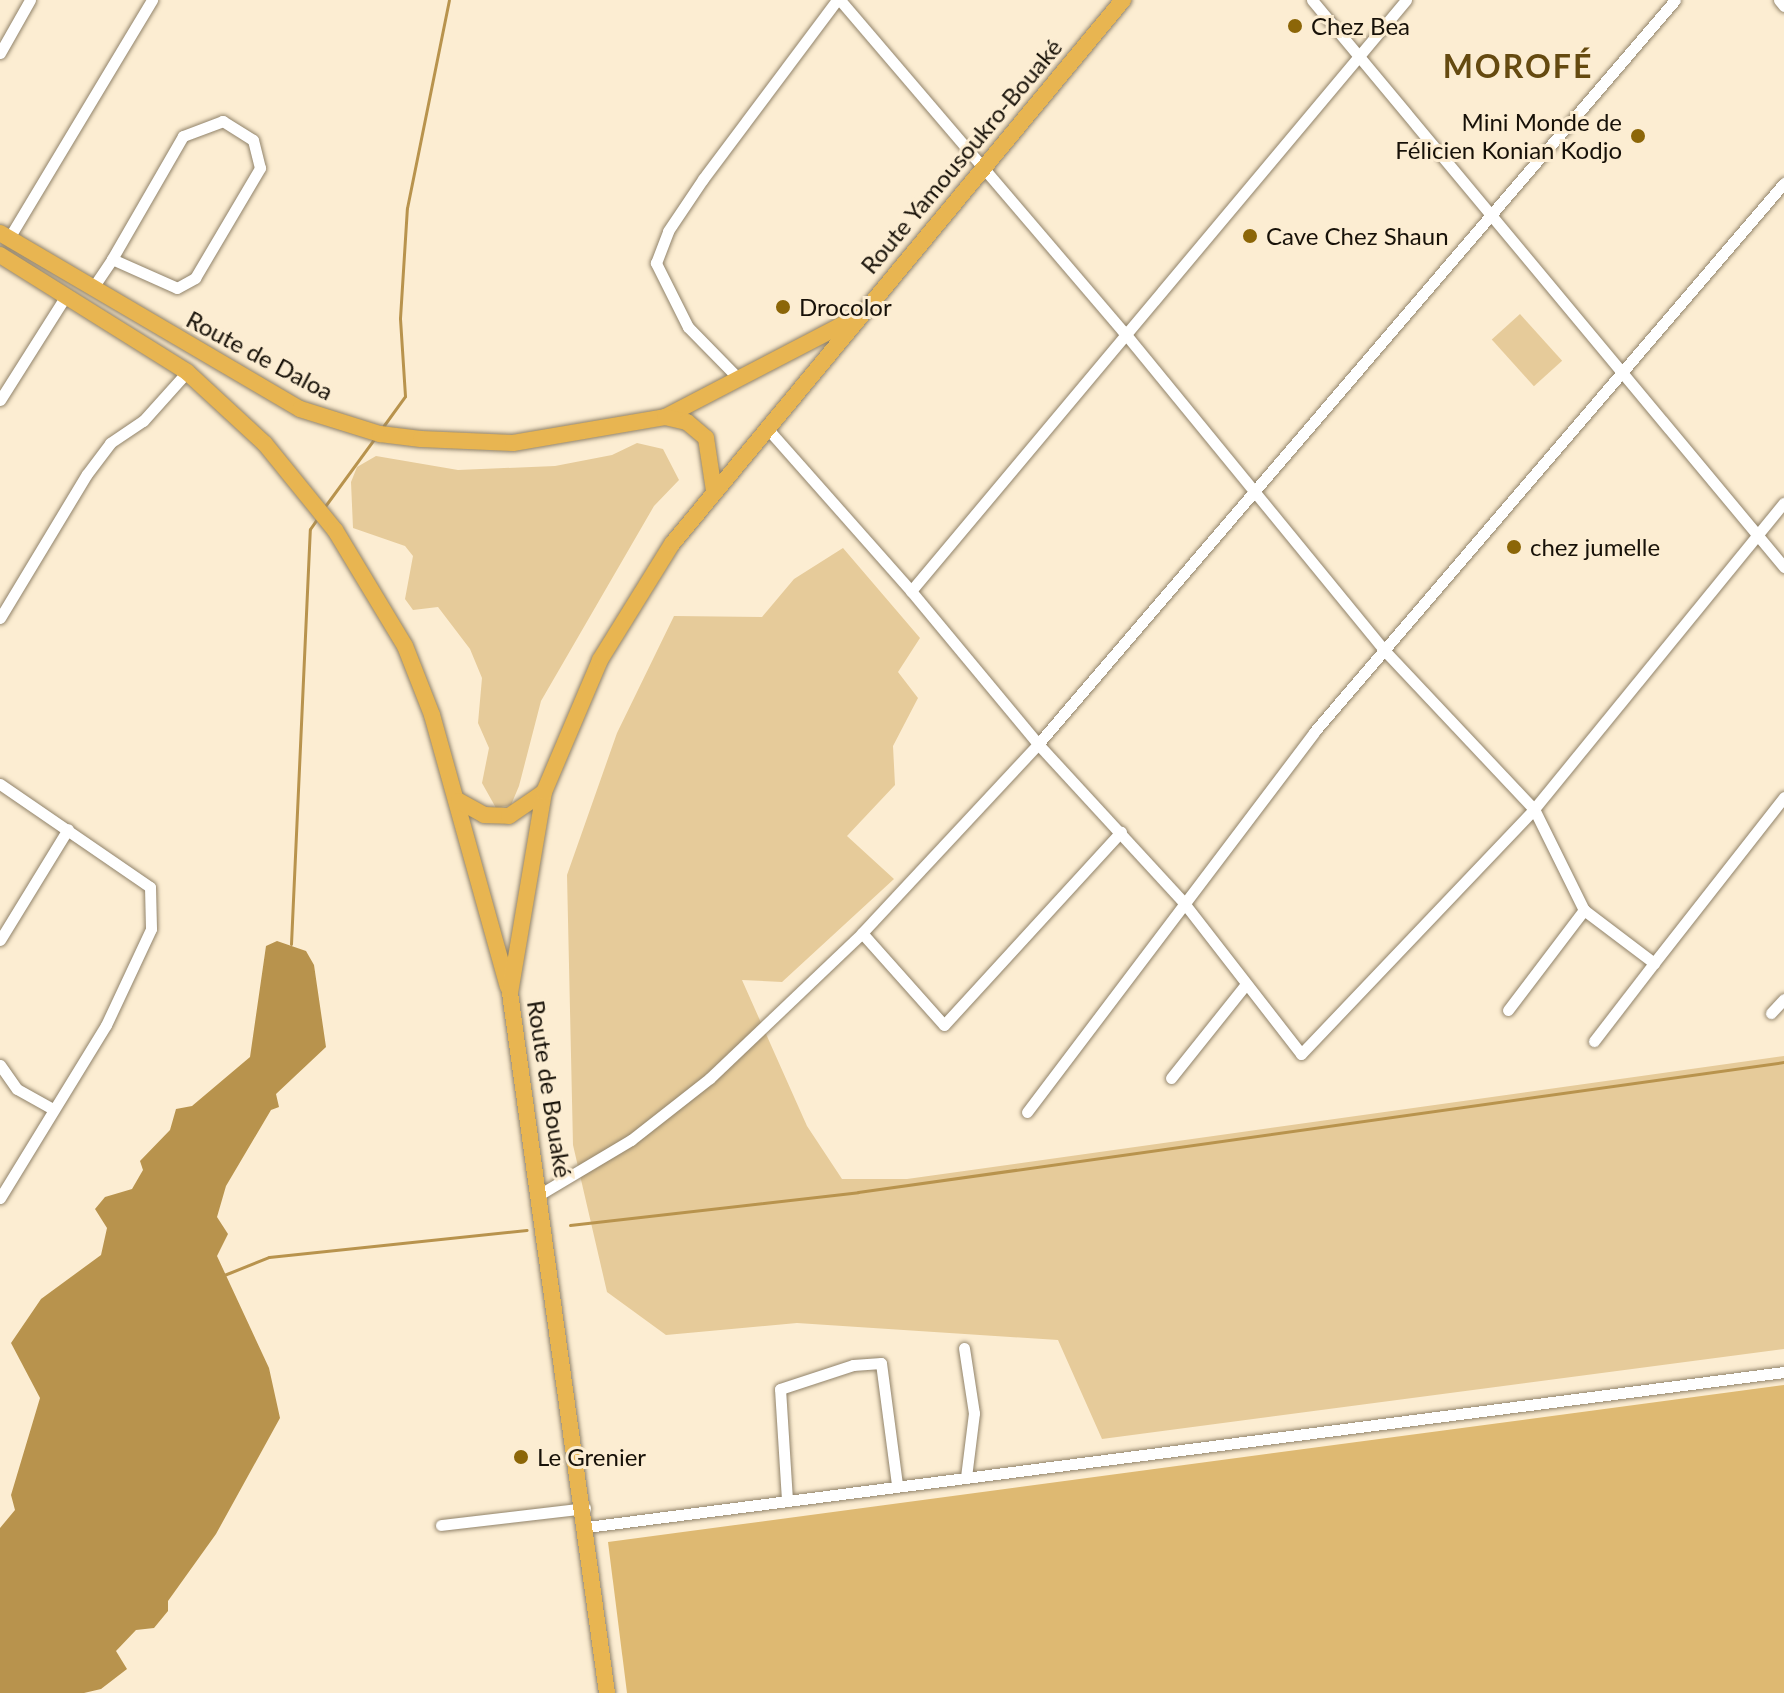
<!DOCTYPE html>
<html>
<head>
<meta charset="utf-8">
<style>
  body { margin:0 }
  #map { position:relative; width:1784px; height:1693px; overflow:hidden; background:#fcedd2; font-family:Lato,sans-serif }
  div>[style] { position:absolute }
  .green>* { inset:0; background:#e6cb9a; transform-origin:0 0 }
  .forest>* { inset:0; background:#deb972 }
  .water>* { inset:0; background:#b8934d }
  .stream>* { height:3px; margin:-1.5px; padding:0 1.5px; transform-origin:1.5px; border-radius:1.5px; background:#b8934d }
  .roads { filter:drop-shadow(0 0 2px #91836a) drop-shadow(0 0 2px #91836a) }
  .minor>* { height:11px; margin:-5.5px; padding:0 5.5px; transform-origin:5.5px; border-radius:5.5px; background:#fff }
  .highway>* { height:16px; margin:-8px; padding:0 8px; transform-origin:8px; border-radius:8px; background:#e8b551 }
  .dots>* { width:22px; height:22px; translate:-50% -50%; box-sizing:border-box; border:4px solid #fcedd2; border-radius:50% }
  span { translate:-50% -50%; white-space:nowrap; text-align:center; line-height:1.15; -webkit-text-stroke:6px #fcedd2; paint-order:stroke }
  .poi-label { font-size:24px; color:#171108 }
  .left { translate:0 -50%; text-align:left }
  .right { translate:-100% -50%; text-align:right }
  .street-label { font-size:24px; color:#171108 }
  .district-label { font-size:32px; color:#654a10; font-weight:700; letter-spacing:2px }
</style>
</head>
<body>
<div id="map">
  <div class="green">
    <div style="left:1520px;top:314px;width:63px;height:38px;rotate:48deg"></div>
    <div style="clip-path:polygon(637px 443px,663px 449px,679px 480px,654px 506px,541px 701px,519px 786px,511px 805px,496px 808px,482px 783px,489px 748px,478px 723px,482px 678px,470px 649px,438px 607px,413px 610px,405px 599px,413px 556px,405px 546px,353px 528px,351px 482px,357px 467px,376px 456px,458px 470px,555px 466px,612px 455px)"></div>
    <div style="clip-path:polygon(843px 548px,920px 638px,898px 672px,918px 698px,893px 746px,895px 785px,847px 836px,894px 879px,782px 982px,742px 980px,807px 1126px,842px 1179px,907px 1179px,1784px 1056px,1784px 1349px,1102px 1439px,1058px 1340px,797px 1323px,666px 1335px,607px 1292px,573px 1145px,567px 875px,617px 733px,674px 616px,762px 617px,794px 579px)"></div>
  </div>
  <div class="forest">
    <div style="clip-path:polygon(1784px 1385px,1784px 1693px,627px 1693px,608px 1542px)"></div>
  </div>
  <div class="water">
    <div style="clip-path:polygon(277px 941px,306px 951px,314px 965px,326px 1047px,276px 1094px,279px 1107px,271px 1110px,226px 1186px,217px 1217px,228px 1234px,217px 1256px,269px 1368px,280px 1418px,216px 1534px,168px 1601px,168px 1611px,154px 1628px,136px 1630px,116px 1651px,127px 1669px,101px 1689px,84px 1693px,0 1693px,0 1528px,15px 1510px,11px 1495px,40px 1398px,11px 1343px,41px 1299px,101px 1255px,107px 1228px,95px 1209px,105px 1197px,132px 1189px,143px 1170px,140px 1161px,170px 1130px,176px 1109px,192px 1106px,250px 1057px,266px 946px)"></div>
  </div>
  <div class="stream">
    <div style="left:382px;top:428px;width:39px;rotate:-54deg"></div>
    <div style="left:405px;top:396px;width:78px;rotate:-93.7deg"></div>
    <div style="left:400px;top:318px;width:110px;rotate:-86.4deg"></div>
    <div style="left:407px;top:208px;width:212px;rotate:-78.6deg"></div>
    <div style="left:323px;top:509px;width:88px;rotate:-53.8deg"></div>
    <div style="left:291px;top:944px;width:415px;rotate:-87.4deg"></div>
    <div style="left:310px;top:529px;width:12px;rotate:-55deg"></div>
    <div style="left:570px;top:1225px;width:290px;rotate:-6.5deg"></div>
    <div style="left:858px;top:1192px;width:935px;rotate:-7.99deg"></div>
    <div style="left:224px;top:1275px;width:48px;rotate:-21.8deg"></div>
    <div style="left:269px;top:1257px;width:259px;rotate:-6deg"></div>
  </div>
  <div class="roads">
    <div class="minor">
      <div style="left:840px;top:0;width:435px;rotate:49.5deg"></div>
      <div style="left:1123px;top:331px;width:414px;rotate:50.7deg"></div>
      <div style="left:1385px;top:651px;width:217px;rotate:46.7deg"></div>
      <div style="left:1534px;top:809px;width:113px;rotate:63.7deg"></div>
      <div style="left:1584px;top:910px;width:88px;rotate:37.1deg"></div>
      <div style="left:1654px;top:963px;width:211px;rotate:-51.9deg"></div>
      <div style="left:1312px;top:0;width:738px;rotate:50.22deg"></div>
      <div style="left:1406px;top:0;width:771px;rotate:129.95deg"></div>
      <div style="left:911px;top:591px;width:199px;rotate:50.3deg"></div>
      <div style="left:1038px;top:744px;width:216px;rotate:47.4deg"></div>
      <div style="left:1184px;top:903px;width:191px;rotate:52.2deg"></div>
      <div style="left:1301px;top:1054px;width:338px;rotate:-46.4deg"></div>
      <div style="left:1534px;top:809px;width:395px;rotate:-50.8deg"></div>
      <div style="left:1779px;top:0;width:8px;rotate:50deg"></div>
      <div style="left:0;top:53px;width:61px;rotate:-60.5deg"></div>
      <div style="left:9px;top:238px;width:278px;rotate:-59deg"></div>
      <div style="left:92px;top:289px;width:36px;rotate:-56deg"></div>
      <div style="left:112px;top:259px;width:71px;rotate:24deg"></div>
      <div style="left:177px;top:288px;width:21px;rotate:-29deg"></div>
      <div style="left:195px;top:278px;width:128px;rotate:-59.4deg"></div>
      <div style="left:260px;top:168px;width:29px;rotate:-104deg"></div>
      <div style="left:253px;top:140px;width:36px;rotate:-148deg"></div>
      <div style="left:223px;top:121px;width:43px;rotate:159.4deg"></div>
      <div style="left:183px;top:136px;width:142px;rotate:120deg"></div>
      <div style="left:739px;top:379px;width:73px;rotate:-134.4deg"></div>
      <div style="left:688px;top:327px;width:72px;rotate:-116.6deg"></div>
      <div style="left:656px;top:263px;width:34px;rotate:-69deg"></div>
      <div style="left:668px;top:231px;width:63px;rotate:-56.1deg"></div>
      <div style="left:703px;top:179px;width:224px;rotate:-53.2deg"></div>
      <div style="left:0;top:400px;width:125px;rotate:-57.7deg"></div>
      <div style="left:766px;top:427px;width:219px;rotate:48.5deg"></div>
      <div style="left:0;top:618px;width:168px;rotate:-58.9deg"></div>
      <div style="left:87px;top:474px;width:39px;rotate:-53deg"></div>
      <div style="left:110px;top:443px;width:40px;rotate:-34deg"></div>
      <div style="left:143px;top:421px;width:66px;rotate:-48.1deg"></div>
      <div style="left:0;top:784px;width:182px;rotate:34.5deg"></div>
      <div style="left:150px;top:887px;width:42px;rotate:88.6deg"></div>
      <div style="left:151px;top:929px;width:106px;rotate:115.1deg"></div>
      <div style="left:106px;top:1025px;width:203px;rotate:121.5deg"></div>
      <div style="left:862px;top:933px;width:123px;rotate:48.3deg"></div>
      <div style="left:944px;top:1025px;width:262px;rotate:-47.5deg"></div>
      <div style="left:0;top:940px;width:130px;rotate:-58.5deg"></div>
      <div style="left:1508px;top:1010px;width:126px;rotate:-52.8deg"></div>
      <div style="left:1771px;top:1013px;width:19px;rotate:-47deg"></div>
      <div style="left:1594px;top:1041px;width:98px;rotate:-52.4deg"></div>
      <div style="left:0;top:1065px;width:29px;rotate:55deg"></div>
      <div style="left:17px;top:1089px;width:41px;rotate:29.1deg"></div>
      <div style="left:1171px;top:1078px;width:120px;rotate:-51.4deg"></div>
      <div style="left:1027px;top:1112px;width:476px;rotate:-52.9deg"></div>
      <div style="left:1314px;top:732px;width:723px;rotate:-49.43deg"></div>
      <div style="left:542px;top:1193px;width:104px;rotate:-30.8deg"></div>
      <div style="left:631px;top:1140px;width:100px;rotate:-38.1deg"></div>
      <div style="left:710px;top:1078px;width:210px;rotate:-43.6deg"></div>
      <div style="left:862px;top:933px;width:258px;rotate:-47deg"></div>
      <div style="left:1038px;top:744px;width:979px;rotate:-49.43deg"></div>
      <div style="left:964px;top:1348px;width:66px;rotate:81.3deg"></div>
      <div style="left:974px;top:1413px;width:64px;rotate:97.1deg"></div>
      <div style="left:787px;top:1500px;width:111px;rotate:-93.6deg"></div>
      <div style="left:780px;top:1389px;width:77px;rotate:-18.2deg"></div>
      <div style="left:853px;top:1365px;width:28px;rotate:-4deg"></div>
      <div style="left:881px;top:1363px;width:122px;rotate:82.5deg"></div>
      <div style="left:441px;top:1525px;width:145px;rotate:-6.7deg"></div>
      <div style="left:587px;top:1527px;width:1207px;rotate:-7.38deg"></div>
    </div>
    <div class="highway">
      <div style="left:0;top:233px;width:348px;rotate:30.4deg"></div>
      <div style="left:300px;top:409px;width:84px;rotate:17.4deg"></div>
      <div style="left:380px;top:434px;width:41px;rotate:7deg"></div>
      <div style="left:421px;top:439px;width:92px;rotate:2.5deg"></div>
      <div style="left:513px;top:443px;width:154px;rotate:-9.7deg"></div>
      <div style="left:665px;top:417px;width:212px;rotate:-27.5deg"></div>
      <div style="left:0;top:255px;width:221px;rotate:32deg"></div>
      <div style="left:187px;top:372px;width:106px;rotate:42.7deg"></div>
      <div style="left:265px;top:444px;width:111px;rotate:50.9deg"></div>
      <div style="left:335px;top:530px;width:135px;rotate:58.9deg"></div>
      <div style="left:405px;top:646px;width:74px;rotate:68.6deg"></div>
      <div style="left:432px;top:715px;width:282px;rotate:74.4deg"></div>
      <div style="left:665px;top:417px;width:23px;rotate:13deg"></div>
      <div style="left:687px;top:422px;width:25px;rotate:40deg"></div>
      <div style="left:706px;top:438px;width:54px;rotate:81.4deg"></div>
      <div style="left:459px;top:801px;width:29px;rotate:29deg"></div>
      <div style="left:484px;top:815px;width:25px;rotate:2deg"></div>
      <div style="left:509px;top:816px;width:42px;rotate:-34.4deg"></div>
      <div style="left:607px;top:1693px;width:707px;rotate:-97.89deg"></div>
      <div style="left:510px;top:993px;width:204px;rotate:-80.4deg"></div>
      <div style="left:544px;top:792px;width:143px;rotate:-67deg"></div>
      <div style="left:600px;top:660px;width:137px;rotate:-58.2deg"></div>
      <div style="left:672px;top:544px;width:707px;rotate:-50.34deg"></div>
    </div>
  </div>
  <div class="dots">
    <div style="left:1295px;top:26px;background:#8c6608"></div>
    <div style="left:1638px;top:136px;background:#8c6608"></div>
    <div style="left:1250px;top:236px;background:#8c6608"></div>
    <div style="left:783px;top:307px;background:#8c6608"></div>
    <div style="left:1514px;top:547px;background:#8c6608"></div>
    <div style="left:521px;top:1457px;background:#8c6608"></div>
  </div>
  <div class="poi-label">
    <span class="left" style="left:1311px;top:26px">Chez Bea</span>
    <span class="right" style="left:1622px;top:136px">Mini Monde de<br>Félicien Konian Kodjo</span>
    <span class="left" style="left:1266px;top:236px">Cave Chez Shaun</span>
    <span class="left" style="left:799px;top:307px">Drocolor</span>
    <span class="left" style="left:1530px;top:547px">chez jumelle</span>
    <span class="left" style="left:537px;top:1457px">Le Grenier</span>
  </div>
  <div class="street-label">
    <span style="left:961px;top:156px;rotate:-50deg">Route Yamousoukro-Bouaké</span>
    <span style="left:260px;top:355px;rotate:28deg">Route de Daloa</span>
    <span style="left:550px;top:1089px;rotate:81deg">Route de Bouaké</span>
  </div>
  <div class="district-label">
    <span style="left:1518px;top:66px">MOROFÉ</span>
  </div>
</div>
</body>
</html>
